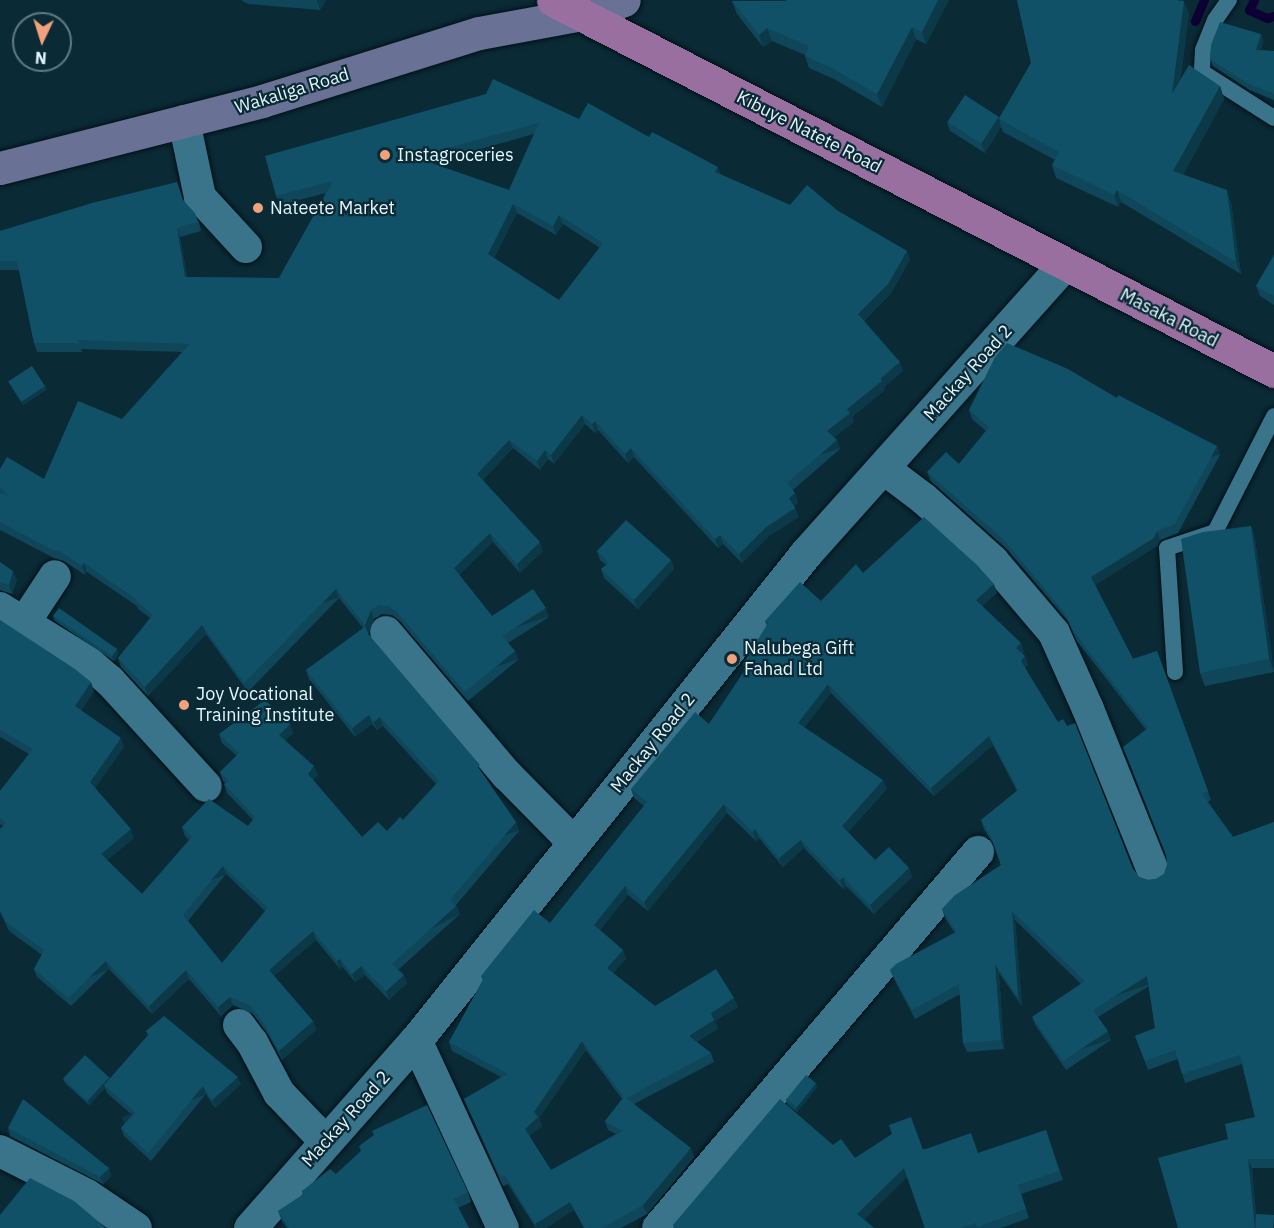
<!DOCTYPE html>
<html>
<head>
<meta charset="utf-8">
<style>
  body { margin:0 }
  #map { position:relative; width:1274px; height:1228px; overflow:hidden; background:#0a2a35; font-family:"IBM Plex Sans",sans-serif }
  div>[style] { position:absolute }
  .stream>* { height:9px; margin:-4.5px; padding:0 4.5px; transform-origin:4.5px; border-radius:4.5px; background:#0d0033 }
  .roads { filter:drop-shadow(0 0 2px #021118) drop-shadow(0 0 2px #021118) }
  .service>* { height:16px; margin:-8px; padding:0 8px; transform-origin:8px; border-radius:8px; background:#3a748b }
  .minor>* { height:32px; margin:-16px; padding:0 16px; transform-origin:16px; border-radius:16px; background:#3a748b }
  .tertiary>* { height:33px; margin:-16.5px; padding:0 16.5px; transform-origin:16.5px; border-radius:16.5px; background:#3a748b }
  .secondary>* { height:33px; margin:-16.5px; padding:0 16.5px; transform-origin:16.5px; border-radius:16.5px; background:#697294 }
  .primary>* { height:33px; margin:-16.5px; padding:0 16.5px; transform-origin:16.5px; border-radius:16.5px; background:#986f9e }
  .wall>* { inset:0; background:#0f4659 }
  .shaded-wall>* { inset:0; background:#0c3948; transform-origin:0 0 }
  .building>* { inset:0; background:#115167; transform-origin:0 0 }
  .dots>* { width:16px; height:16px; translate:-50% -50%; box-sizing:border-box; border:3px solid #0a2a35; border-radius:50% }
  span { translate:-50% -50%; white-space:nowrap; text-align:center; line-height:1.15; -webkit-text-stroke:4.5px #0a2a35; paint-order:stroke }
  .street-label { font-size:18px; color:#e3f5fd }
  .poi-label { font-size:18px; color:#e3f5fd }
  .left { translate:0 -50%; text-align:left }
  .north { position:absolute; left:12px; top:12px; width:60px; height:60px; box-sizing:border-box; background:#0a2a35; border:2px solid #617b85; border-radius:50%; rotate:184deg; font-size:16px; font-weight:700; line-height:24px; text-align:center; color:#e3f5fd }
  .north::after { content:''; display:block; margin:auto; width:21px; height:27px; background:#f1a17c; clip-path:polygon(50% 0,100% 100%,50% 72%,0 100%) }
</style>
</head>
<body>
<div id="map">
  <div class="stream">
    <div style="left:1254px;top:0;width:11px;rotate:117deg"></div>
    <div style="left:1249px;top:10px;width:20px;rotate:24deg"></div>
    <div style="left:1267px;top:18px;width:7px;rotate:-16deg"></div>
    <div style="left:1195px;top:21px;width:23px;rotate:-67deg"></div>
  </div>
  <div class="roads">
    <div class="service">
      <div style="left:1229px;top:0;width:24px;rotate:125deg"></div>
      <div style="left:1215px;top:20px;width:32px;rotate:112deg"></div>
      <div style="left:1203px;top:50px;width:22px;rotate:93deg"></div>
      <div style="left:1202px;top:72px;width:85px;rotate:32.6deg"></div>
      <div style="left:1175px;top:672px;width:124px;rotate:-93.7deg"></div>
      <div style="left:1167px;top:548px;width:51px;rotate:-18.4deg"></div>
      <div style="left:1215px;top:532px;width:130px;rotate:-63deg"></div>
    </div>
    <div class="minor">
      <div style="left:184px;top:121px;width:78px;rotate:78.1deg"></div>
      <div style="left:200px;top:197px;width:68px;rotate:47.4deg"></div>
      <div style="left:883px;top:468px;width:51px;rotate:37.1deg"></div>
      <div style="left:924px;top:499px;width:93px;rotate:41.9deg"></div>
      <div style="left:993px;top:561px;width:94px;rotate:49.7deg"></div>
      <div style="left:1054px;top:633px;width:83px;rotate:65.9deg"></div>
      <div style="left:1088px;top:709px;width:175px;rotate:68.1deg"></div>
      <div style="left:0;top:608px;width:105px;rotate:31.7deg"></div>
      <div style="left:89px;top:663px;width:28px;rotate:41deg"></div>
      <div style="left:110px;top:681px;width:142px;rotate:47.6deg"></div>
      <div style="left:24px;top:623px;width:56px;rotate:-56.6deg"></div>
      <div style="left:386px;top:632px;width:187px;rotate:49.8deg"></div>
      <div style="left:507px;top:775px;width:94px;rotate:45.4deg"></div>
      <div style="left:239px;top:1025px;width:21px;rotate:53deg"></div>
      <div style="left:252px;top:1042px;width:58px;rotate:62.1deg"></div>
      <div style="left:279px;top:1093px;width:68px;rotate:46.2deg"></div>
      <div style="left:416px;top:1040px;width:207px;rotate:65.2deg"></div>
      <div style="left:0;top:1151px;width:97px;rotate:26.8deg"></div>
      <div style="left:87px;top:1195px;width:59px;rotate:34deg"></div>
      <div style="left:658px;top:1228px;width:494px;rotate:-49.6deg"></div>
    </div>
    <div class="tertiary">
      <div style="left:250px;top:1228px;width:251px;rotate:-48.6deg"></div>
      <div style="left:416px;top:1040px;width:624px;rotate:-51.31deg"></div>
      <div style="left:806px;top:553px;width:387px;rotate:-48.2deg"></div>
    </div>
    <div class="secondary">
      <div style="left:0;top:168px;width:270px;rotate:-14.3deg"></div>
      <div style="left:262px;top:101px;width:227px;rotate:-17.4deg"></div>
      <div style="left:479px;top:33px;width:106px;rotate:-10.4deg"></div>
      <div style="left:583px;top:14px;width:43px;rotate:-18.9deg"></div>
    </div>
    <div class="primary">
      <div style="left:553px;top:0;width:811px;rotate:27.23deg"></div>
    </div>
  </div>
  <div class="wall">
    <div style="clip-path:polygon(241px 0,326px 0,320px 10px,248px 4px)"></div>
    <div style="clip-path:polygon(949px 0,926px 44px,916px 39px,882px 107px,834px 79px,809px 68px,805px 56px,805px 55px,772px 41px,763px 47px,737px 14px,732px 1px)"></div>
    <div style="clip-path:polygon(1017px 0,1183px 0,1189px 14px,1180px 81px,1220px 86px,1224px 99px,1183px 175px,1231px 202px,1241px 274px,1121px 202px,1118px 207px,1056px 178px,1052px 165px,1055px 160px,1003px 132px,1001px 127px,985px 153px,950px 131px,947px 122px,999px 117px,999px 118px,1031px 63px)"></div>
    <div style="clip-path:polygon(1261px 34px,1263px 41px,1261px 50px,1274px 51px,1274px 100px,1250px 90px,1213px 66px,1210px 59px)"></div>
    <div style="clip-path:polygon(evenodd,486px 94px,579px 119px,720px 174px,790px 205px,838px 211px,907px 251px,910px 260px,891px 293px,864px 321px,903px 371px,884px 387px,885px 390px,852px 417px,854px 422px,834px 437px,837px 440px,840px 449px,793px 490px,798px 502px,794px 506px,799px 517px,769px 536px,742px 563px,723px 544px,718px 548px,634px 457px,628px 463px,598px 430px,595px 433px,585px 424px,554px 464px,548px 459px,540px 470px,513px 448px,483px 480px,543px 551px,520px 573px,493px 542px,459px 575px,492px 616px,549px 617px,508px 643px,515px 651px,518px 660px,468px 701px,399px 620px,392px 615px,382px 614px,374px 619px,368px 634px,483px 774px,519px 831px,456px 905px,460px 914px,398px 970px,407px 983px,389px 1000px,365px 975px,355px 982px,343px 967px,340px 969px,316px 940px,274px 976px,313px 1021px,316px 1030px,282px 1060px,268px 1034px,253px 1014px,233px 1005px,221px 1016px,189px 979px,152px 1014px,109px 969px,71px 1006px,37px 977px,34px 969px,42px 955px,9px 931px,0 912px,0 829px,3px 826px,0 824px,0 791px,29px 754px,0 737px,0 620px,94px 691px,81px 711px,124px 747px,95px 788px,134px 838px,107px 860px,142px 894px,189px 840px,185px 836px,182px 827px,248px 826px,253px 820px,227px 793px,224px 784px,226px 783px,223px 781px,220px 772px,237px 756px,222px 743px,219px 734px,290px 724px,293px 733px,285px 740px,318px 775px,313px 780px,362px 837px,387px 831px,403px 820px,436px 784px,383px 726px,377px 730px,372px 724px,355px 737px,309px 679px,306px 670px,363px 628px,339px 598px,248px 692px,206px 634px,148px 696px,121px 667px,118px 658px,150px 618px,138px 609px,137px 606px,87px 572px,85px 575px,64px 561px,54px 558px,0 530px,0 493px,1px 494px,0 493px,0 469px,44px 479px,122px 419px,182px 352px,81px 349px,82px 352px,37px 352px,34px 343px,19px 270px,0 270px,0 231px,183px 200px,199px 222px,201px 231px,180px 237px,187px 277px,279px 278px,326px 193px,280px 205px,276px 196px,486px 94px,534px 134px,509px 190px,430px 163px,534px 134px,486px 94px,517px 213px,556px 235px,563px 224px,600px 248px,559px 300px,494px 258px,517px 213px,486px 94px,226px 874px,265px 911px,222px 963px,188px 921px,226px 874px)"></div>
    <div style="clip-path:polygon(1274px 255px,1274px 305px,1260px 296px,1256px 286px)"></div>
    <div style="clip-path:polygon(8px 381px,45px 386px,46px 390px,23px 405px,10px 385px)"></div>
    <div style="clip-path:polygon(evenodd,1117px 398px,1217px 446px,1220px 455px,1178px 533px,1160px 540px,1157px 546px,1095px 585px,1133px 659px,1157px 651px,1211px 800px,1208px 802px,1233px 837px,1274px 822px,1274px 1168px,1252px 1168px,1256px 1215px,1178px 1228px,1228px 1139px,1255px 1117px,1242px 1064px,1185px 1083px,1178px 1059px,1148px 1070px,1135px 1036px,1155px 1028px,1149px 986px,1098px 1017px,1111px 1040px,1066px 1070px,1036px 1026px,1032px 1017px,1081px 984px,1015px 920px,1022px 1006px,999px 973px,1004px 1049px,967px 1052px,963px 1043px,960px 994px,915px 1019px,894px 979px,890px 970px,955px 933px,945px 918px,942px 909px,1001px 865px,994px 845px,984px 829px,981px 820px,1017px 791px,993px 745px,934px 796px,831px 693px,804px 728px,887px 789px,848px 832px,875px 860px,912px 877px,874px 914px,846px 886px,843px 889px,804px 848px,783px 867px,759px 838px,756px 841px,727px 813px,648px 911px,628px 895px,600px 930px,623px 950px,626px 959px,613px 973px,655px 1006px,738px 1007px,715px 1021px,718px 1029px,696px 1042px,711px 1053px,714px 1062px,634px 1104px,694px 1157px,647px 1214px,621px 1228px,584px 1228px,574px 1210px,546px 1228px,536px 1228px,508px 1184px,503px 1186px,464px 1099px,501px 1077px,452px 1051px,449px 1042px,483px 980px,481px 976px,550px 923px,644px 806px,634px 798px,631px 789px,709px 724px,745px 670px,743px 664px,767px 626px,765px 621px,821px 601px,863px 573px,997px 593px,982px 606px,1024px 652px,1022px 654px,1025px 656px,1028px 665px,1025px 668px,1133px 869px,1139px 877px,1148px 880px,1156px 879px,1164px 874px,1167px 865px,1167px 856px,1146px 730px,1077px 641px,1068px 621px,1007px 549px,931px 481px,927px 472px,959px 464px,986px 431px,972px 419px,969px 410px,1117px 398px,586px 1050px,622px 1099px,605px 1121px,608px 1130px,616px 1134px,551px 1170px,529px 1136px,542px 1126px,539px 1118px,586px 1050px)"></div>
    <div style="clip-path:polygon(1251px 526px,1255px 539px,1274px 672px,1205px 686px,1200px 673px)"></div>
    <div style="clip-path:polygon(597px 551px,671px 560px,674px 569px,638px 609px,604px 578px,601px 569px,606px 565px,600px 560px)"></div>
    <div style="clip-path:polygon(0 562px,17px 580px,12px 594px,0 590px)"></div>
    <div style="clip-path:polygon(53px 616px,117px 649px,118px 654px,114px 661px,55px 621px)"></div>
    <div style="clip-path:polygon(146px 1031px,241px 1084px,215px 1108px,206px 1094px,151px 1161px,124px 1136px,121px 1128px,132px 1115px,107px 1093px,105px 1088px,89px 1105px,65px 1083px,63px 1078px,109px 1077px,110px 1079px,148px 1036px)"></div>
    <div style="clip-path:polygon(817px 1087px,797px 1112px,787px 1104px,786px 1099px)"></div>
    <div style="clip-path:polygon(8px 1128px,109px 1168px,111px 1176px,103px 1184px,10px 1136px)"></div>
    <div style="clip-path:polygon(1046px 1130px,1063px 1180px,1021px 1194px,1029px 1218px,1001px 1228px,925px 1228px,907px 1177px,864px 1219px,874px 1228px,674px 1228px,673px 1225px,833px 1145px,855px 1158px,923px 1149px,978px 1153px)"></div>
    <div style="clip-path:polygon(359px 1146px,468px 1192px,471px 1202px,458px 1208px,469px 1228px,287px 1228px,282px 1221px,278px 1211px,303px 1195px,302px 1191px,336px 1174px,361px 1152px)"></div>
  </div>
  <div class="shaded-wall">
    <div style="clip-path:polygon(318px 0,326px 0,320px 10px,317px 1px)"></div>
    <div style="clip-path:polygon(938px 0,949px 0,926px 44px,922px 32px)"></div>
    <div style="clip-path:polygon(1178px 0,1183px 0,1183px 11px,1184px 1px,1189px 14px,1177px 107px,1172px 94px)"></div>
    <div style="clip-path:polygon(912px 27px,916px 39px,882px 107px,877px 94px)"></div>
    <div style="clip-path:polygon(767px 28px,772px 41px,763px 47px,759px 35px)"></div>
    <div style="clip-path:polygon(1261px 34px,1263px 41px,1259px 58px,1256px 50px)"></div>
    <div style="clip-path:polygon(1220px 86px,1224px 99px,1178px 184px,1173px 171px)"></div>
    <div style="clip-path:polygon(999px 117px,1000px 120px,999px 119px,1001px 127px,985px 153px,981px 144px)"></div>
    <div style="clip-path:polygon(718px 167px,721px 176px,715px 172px)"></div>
    <div style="clip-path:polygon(1117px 190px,1121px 202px,1118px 207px,1114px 195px)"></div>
    <div style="clip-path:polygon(1227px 190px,1231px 202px,1241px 274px,1236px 262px)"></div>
    <div style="clip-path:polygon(513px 204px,517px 213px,491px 263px,488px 254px)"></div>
    <div style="clip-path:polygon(559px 215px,563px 224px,556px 235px,553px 226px)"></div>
    <div style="clip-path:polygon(177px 228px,180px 237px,189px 286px,185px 277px)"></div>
    <div style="clip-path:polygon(907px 251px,910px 260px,891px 293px,861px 323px,858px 314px)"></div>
    <div style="clip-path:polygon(900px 362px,903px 371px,884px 387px,885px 390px,852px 417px,854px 422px,831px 440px,827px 431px,847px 409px)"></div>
    <div style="clip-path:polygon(45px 386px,46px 390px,23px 405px,21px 401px)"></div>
    <div style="clip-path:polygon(582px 415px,585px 424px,554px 464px,551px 455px)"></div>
    <div style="clip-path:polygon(595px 421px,598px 430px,595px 433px,592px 424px)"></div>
    <div style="clip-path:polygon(509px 440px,513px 448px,480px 483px,477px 474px)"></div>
    <div style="left:837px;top:440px;width:9px;height:66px;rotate:72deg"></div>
    <div style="left:1217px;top:446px;width:9px;height:89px;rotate:72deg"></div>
    <div style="clip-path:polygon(631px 448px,634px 457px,628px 463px,625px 454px)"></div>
    <div style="clip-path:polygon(545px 450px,548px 459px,540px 470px,537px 461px)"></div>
    <div style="clip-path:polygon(795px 493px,798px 502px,792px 507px,789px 498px)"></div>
    <div style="clip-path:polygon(795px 508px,799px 517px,769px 536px,742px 563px,739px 554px,766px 527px)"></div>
    <div style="clip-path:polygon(1251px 526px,1255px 539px,1274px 672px,1269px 659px)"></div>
    <div style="clip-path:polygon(1157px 531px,1160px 540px,1157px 546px,1094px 586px,1091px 577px)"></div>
    <div style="clip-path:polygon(490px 533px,493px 542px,457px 577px,454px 568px)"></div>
    <div style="clip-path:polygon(720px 535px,723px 544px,718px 548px,715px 539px)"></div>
    <div style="clip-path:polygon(540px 542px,543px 551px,520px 573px,517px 564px)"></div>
    <div style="clip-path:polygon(671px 560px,674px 569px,638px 609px,634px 600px)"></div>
    <div style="clip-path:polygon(84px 563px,87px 572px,85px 575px,82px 566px)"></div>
    <div style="clip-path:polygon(13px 571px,17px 580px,12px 594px,9px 585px)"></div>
    <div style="clip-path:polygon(994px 584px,997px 593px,979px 609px,976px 600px)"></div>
    <div style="left:336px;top:589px;width:9px;height:132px;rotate:72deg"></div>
    <div style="left:546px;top:608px;width:9px;height:52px;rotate:72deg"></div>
    <div style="clip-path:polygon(371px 610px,374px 619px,368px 634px,365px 625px)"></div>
    <div style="clip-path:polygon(202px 625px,206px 634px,148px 696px,145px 687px)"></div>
    <div style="clip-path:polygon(1021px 643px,1024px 652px,1019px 657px,1016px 648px)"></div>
    <div style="clip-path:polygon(117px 649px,118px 654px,114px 661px,112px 656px)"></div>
    <div style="left:515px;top:651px;width:9px;height:65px;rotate:72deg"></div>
    <div style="clip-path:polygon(1025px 656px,1028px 665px,1024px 669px,1021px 661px)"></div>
    <div style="clip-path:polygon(91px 682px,94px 691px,78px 715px,75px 706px)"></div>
    <div style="clip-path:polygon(828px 684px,831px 693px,801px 732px,798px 723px)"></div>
    <div style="clip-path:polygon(369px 715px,372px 724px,355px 737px,352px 728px)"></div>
    <div style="clip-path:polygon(380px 717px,383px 726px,377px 730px,374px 722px)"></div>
    <div style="clip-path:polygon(290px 724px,293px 733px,282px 744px,279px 735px)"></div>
    <div style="clip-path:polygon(989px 736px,993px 745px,934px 796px,931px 788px)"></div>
    <div style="clip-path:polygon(121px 738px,124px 747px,93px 791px,90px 782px)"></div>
    <div style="clip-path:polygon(314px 766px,318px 775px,311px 782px,308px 774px)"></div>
    <div style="clip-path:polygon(883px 780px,887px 789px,845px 835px,842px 826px)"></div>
    <div style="clip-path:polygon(724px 804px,727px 813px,648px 911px,644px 902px)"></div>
    <div style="left:516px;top:822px;width:9px;height:102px;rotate:72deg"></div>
    <div style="clip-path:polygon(131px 829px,134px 838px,104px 862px,101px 854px)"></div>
    <div style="clip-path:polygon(755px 829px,759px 838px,756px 841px,753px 832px)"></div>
    <div style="clip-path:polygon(801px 840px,804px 848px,783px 867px,779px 858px)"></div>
    <div style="left:223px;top:866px;width:9px;height:63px;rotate:69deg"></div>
    <div style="clip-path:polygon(909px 868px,912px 877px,874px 914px,870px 905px)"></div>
    <div style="clip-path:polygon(843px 877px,846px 886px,843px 889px,840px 880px)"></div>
    <div style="clip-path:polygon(625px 886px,628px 895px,597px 934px,594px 925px)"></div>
    <div style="left:456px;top:906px;width:9px;height:86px;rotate:63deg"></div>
    <div style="clip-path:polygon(1012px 911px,1015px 920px,1022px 1006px,1018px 997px)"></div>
    <div style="clip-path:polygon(313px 931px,316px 940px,272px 978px,269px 970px)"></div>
    <div style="clip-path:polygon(623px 950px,626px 959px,610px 977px,607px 968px)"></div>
    <div style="clip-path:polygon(340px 959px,343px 967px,340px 969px,337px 961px)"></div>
    <div style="left:106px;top:961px;width:9px;height:53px;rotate:69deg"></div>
    <div style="clip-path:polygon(995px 964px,999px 973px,1004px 1049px,1001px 1040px)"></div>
    <div style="clip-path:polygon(361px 966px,365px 975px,355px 982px,352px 974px)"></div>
    <div style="clip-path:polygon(186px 970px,189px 979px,152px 1014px,149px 1006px)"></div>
    <div style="clip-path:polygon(404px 975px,407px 983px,389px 1000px,386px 991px)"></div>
    <div style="left:1147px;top:976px;width:9px;height:64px;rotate:72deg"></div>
    <div style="clip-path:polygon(230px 997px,233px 1005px,221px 1016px,218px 1007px)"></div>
    <div style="clip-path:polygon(734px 998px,738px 1007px,715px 1021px,718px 1029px,692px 1045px,689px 1036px,711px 1013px)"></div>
    <div style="clip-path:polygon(313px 1021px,316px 1030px,282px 1060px,279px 1051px)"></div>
    <div style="left:1108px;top:1031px;width:9px;height:54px;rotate:72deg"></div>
    <div style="clip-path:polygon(582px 1041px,586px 1050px,539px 1118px,542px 1126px,528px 1137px,525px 1129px,534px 1112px)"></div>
    <div style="clip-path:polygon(109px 1077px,111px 1082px,104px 1085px,105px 1088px,89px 1105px,88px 1100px)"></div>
    <div style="clip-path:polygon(238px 1077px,241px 1084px,215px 1108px,212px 1100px)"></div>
    <div style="clip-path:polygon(816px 1083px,817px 1087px,797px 1112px,796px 1108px)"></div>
    <div style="left:203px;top:1086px;width:9px;height:87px;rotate:69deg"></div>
    <div style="clip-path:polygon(691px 1148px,694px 1157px,647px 1214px,643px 1205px)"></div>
    <div style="clip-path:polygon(1248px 1159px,1252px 1168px,1257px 1228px,1255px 1228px)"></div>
    <div style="clip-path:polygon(109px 1168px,111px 1176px,103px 1184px,100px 1177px)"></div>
    <div style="clip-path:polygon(904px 1168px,907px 1177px,861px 1223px,857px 1214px)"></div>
    <div style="clip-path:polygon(570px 1202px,574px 1210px,546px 1228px,537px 1228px,535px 1224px)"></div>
  </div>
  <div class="building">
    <div style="clip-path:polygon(786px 0,938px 0,922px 32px,912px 27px,877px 94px,830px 67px,805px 56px,809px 46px,767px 28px,759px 35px,732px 1px,786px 1px)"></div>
    <div style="clip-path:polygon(1017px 0,1178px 0,1178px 1px,1184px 1px,1172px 94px,1189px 65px,1220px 86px,1173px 171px,1227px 190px,1236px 262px,1117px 190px,1114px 195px,1052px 165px,1059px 152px,999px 119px,1031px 63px)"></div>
    <div style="clip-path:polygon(1220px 22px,1261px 34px,1256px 50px,1274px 51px,1274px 94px,1247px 83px,1210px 59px,1211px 45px)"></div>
    <div style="clip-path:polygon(evenodd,493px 79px,579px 119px,588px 103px,649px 137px,652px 132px,718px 167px,715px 172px,790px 205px,807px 185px,838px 211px,907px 251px,888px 284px,858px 314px,900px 362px,880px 378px,882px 381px,847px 409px,850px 413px,827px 431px,837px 440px,787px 483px,795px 493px,789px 498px,795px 508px,766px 527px,739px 554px,720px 535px,715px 539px,631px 448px,625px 454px,595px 421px,592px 424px,582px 415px,551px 455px,545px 450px,537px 461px,509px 440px,477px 474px,540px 542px,517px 564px,490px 533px,454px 568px,492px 616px,533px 589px,546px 608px,502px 636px,515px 651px,465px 692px,396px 611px,388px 606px,379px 605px,371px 610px,365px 625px,336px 589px,244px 683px,202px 625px,145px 687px,118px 658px,153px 615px,135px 600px,136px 599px,84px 563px,82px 566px,61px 552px,51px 549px,0 522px,0 493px,9px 496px,0 487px,0 469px,7px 457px,44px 479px,78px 401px,122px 419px,190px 344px,78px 340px,79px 343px,34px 343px,17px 261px,0 261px,0 231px,92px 203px,177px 182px,183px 200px,195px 213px,198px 222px,177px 228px,185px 277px,279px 278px,333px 181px,276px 196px,265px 156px,486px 94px,493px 79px,539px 123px,509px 190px,414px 157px,539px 123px,493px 79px,513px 204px,553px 226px,559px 215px,603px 243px,559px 300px,488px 254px,513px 204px)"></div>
    <div style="left:965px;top:95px;width:40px;height:32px;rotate:33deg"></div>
    <div style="clip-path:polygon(1274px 255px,1274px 296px,1256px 286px)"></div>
    <div style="clip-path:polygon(evenodd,1007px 343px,1068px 369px,1117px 398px,1118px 395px,1217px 446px,1175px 524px,1157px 531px,1154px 538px,1091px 577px,1133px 659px,1157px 651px,1208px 791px,1202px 794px,1233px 837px,1274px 822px,1274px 1159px,1248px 1159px,1255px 1228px,1178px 1228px,1158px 1158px,1228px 1139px,1225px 1124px,1255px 1117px,1240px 1055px,1182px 1074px,1175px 1050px,1145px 1061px,1135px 1036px,1155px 1028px,1147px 976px,1093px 1010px,1108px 1031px,1063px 1061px,1032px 1017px,1085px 981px,1012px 911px,1018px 997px,995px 964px,1001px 1040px,963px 1043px,959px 984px,912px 1010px,890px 970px,896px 964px,956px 932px,942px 909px,955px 895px,1001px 865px,991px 837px,981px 820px,1018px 790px,989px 736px,931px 788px,828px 684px,798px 723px,883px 780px,842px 826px,875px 860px,889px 847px,909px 868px,870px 905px,843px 877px,840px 880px,801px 840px,779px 858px,755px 829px,753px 832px,724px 804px,644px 902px,625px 886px,594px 925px,623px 950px,607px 968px,655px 1006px,716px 969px,734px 998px,711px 1013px,714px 1020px,689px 1036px,711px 1053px,626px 1098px,691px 1148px,643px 1205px,602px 1228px,585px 1228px,570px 1202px,535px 1224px,505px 1175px,500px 1177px,464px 1099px,508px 1074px,449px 1042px,484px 978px,481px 976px,534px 910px,550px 923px,647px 802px,631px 789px,695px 712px,709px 724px,747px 667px,743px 664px,768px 623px,765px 621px,800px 582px,821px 601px,856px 564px,863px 573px,924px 517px,977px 565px,994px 584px,976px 600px,1021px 643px,1016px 648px,1025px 656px,1021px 661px,1058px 722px,1063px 719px,1067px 726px,1075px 723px,1133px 869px,1139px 877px,1148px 880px,1156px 879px,1164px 874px,1167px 865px,1166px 855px,1123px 747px,1148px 728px,1074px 632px,1064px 612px,1004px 540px,927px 472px,946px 452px,959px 464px,989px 427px,969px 410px,995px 357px,1007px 343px,582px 1041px,624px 1097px,605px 1121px,623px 1131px,551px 1170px,525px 1129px,538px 1117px,534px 1112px,582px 1041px)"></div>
    <div style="left:32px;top:366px;width:24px;height:28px;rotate:57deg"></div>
    <div style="clip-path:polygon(626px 520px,671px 560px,634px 600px,601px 569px,609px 563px,597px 551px)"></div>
    <div style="clip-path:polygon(1251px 526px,1269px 659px,1200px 673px,1181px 539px,1203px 532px)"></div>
    <div style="clip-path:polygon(0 562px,13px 571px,9px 585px,0 583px)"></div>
    <div style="clip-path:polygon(59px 608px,117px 649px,112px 656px,53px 616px)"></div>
    <div style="clip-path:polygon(evenodd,0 620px,75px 669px,91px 682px,75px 706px,121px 738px,90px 782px,131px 829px,101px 854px,142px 894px,192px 837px,182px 827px,209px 799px,248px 826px,255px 817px,224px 784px,229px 781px,220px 772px,239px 753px,219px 734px,265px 700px,290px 724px,279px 735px,314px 766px,308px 774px,362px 837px,378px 822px,387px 831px,400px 817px,403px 820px,439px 781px,380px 717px,374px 722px,369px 715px,352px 728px,306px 670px,365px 627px,369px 635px,480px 765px,478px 767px,516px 822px,450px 900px,456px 906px,392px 964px,404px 975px,386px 991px,361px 966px,352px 974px,340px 959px,337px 961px,313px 931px,269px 970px,313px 1021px,279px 1051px,265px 1025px,250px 1005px,230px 997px,218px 1007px,186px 970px,149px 1006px,106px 961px,68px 998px,34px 969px,44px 950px,6px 922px,0 910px,0 829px,6px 823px,0 818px,0 791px,33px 749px,0 730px,0 620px,223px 866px,268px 908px,222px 963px,183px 915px,223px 866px)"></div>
    <div style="clip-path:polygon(164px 1016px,238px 1077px,212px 1100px,203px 1086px,148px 1153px,121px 1128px,135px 1112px,104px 1085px,149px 1034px,146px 1031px)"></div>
    <div style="left:85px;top:1055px;width:33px;height:32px;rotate:43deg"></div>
    <div style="left:806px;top:1075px;width:13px;height:31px;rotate:39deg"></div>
    <div style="clip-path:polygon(23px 1099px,109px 1168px,100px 1177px,8px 1128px)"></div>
    <div style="clip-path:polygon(780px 1099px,833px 1145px,841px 1139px,855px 1158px,892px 1134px,889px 1125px,911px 1117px,923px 1150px,971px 1133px,978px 1153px,1046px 1130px,1059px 1171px,1018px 1185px,1026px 1209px,977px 1227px,976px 1223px,960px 1228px,925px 1228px,904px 1168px,857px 1214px,874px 1228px,677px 1228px,673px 1225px)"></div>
    <div style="clip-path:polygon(427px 1105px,468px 1192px,454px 1199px,469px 1228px,289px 1228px,278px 1211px,304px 1194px,302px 1191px,330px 1169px,336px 1174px,362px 1150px,359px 1146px,374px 1135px,372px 1131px)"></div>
    <div style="clip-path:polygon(30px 1178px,74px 1201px,106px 1228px,0 1228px,0 1215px)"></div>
    <div style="left:1256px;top:1214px;width:18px;height:14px;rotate:3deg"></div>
  </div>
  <div class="dots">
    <div style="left:385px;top:155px;background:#f1a17c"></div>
    <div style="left:258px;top:208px;background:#f1a17c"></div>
    <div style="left:732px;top:659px;background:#f1a17c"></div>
    <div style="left:184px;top:705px;background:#f1a17c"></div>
  </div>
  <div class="street-label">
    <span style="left:292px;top:91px;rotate:-17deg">Wakaliga Road</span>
    <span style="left:809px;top:132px;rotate:27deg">Kibuye Natete Road</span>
    <span style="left:1169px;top:318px;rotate:27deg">Masaka Road</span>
    <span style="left:968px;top:373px;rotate:-48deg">Mackay Road 2</span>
    <span style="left:653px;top:743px;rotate:-51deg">Mackay Road 2</span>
    <span style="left:346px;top:1119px;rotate:-48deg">Mackay Road 2</span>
  </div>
  <div class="poi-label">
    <span class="left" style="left:397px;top:155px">Instagroceries</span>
    <span class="left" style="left:270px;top:208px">Nateete Market</span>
    <span class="left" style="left:744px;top:659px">Nalubega Gift<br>Fahad Ltd</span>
    <span class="left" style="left:196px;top:705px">Joy Vocational<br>Training Institute</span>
  </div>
  <div class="north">N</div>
</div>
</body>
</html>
